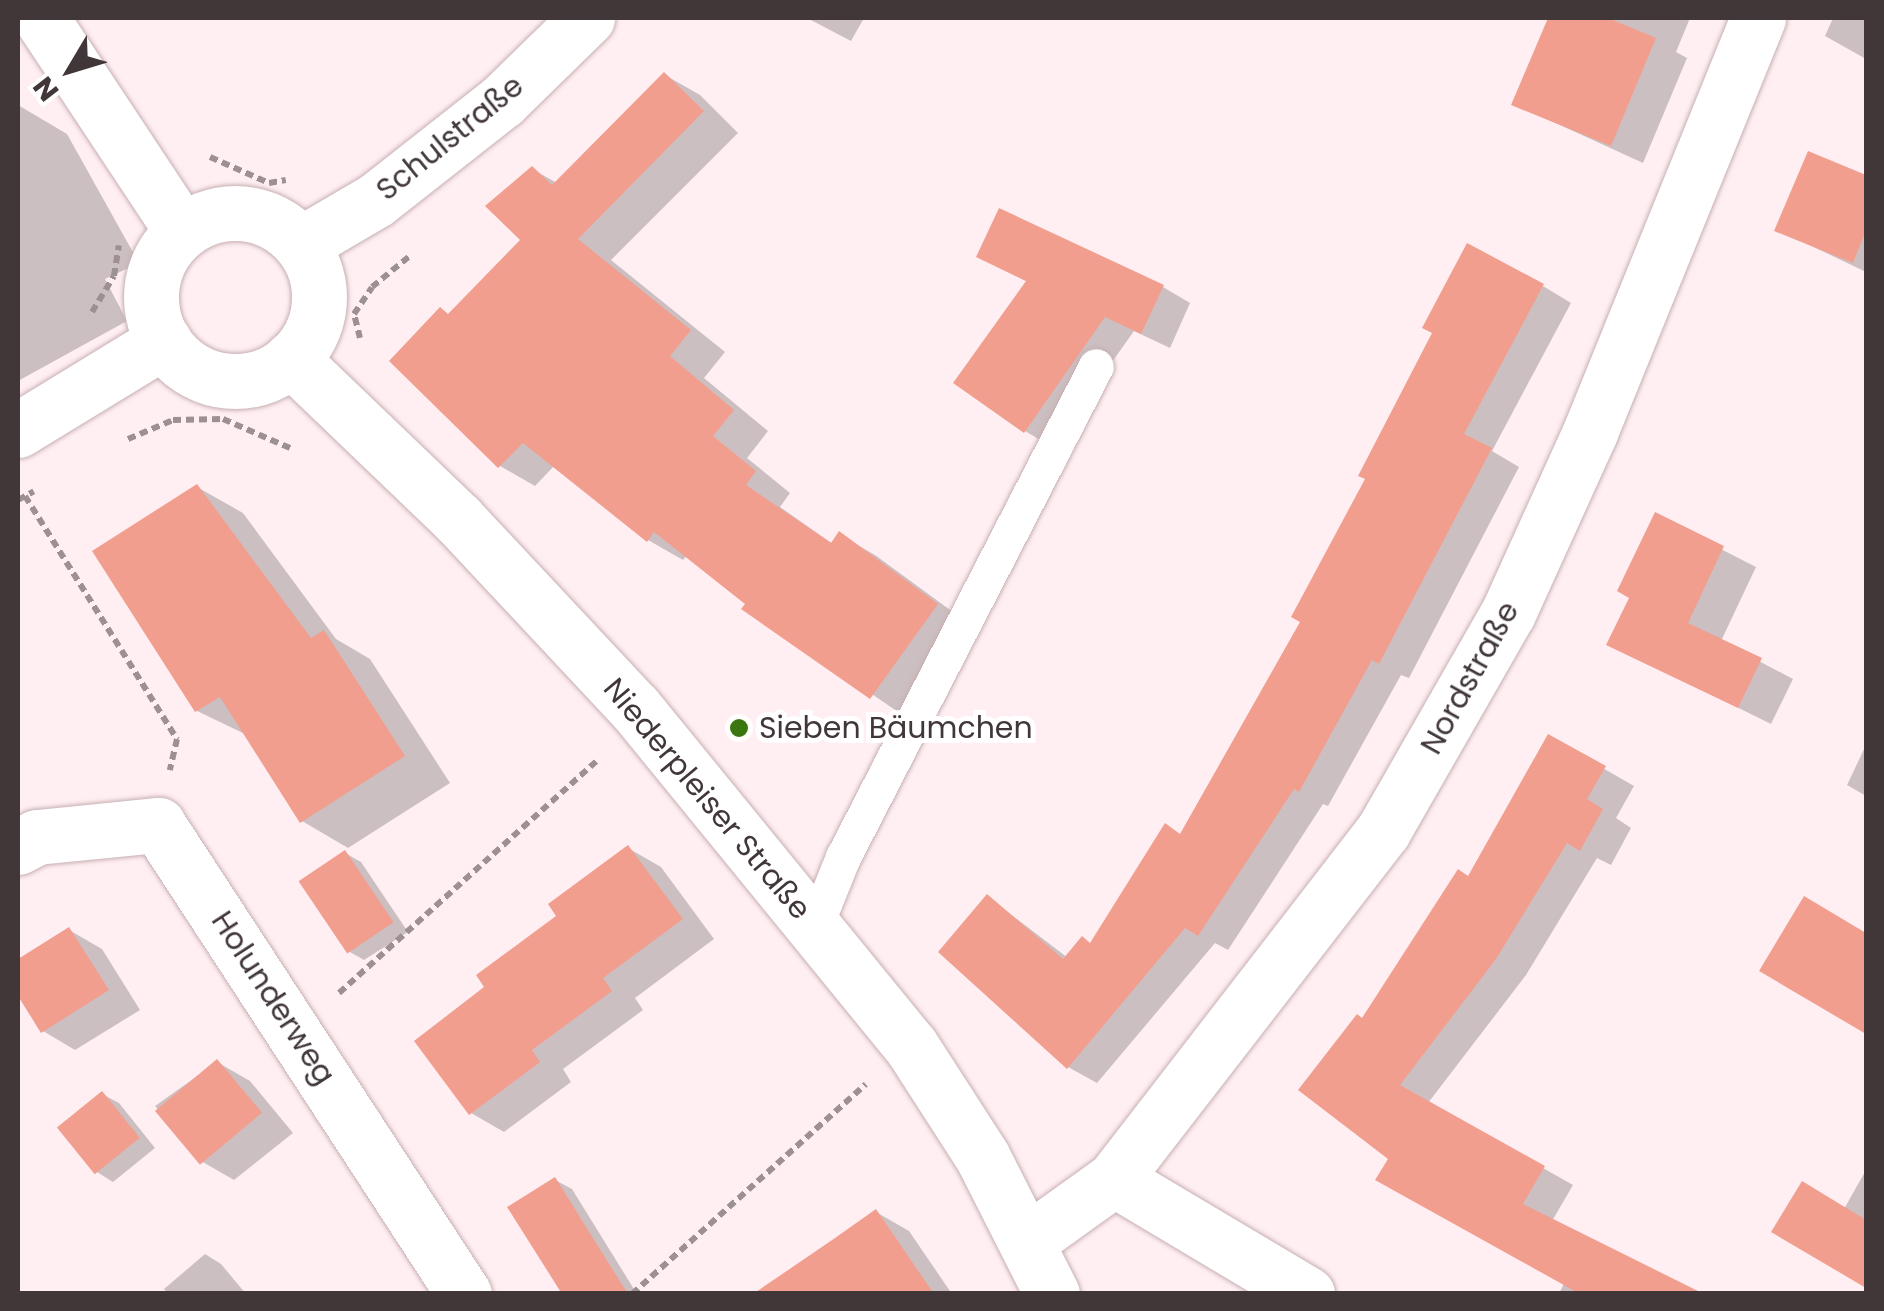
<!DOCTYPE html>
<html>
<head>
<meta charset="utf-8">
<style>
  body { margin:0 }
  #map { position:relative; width:1884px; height:1311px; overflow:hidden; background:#ffeff2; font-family:Poppins,sans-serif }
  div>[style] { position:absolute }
  .shadow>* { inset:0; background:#0003 }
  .building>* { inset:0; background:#f19e8f; transform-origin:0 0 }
  .path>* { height:6px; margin-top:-3px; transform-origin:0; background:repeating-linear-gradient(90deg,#9d9093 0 8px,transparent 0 13px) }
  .roads { filter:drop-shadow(0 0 2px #c7afb3) drop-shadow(0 0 2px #c7afb3) }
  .lane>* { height:35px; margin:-17.5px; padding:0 17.5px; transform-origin:17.5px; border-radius:17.5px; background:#fff }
  .street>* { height:55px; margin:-27.5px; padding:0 27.5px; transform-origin:27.5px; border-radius:27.5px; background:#fff }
  .secondary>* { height:55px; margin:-27.5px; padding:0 27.5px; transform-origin:27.5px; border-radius:27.5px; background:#fff }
  .secondary>.ring { margin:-27.5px; padding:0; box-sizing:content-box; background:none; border:55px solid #fff; border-radius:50% }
  .dots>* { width:28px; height:28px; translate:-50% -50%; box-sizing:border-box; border:5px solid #fff; border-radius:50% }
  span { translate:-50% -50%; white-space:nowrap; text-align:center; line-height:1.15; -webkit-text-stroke:10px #fff; paint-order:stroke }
  .street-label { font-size:30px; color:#413739 }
  .poi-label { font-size:30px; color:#413739 }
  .left { translate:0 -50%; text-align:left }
  .frame { position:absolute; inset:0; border:20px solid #413739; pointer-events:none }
  .north { position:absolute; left:20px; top:20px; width:100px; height:100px; -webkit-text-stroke:8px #fff; paint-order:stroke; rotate:232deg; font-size:28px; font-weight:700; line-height:40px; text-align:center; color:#413739 }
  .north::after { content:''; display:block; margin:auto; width:35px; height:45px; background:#413739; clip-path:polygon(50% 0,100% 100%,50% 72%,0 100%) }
</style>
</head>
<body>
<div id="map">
  <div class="shadow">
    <div style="clip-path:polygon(807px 18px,864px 18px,851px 41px)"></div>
    <div style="clip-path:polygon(1550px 18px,1690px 18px,1676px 52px,1687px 58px,1643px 163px,1514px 104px)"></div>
    <div style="clip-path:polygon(1833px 18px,1866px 18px,1866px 59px,1825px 36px)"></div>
    <div style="clip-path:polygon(665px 75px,700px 95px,738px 133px,611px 260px,725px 352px,704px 378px,768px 431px,747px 458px,790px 493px,780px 507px,833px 544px,840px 535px,875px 555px,972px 626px,907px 718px,745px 608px,748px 603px,687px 555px,683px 560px,648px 540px,555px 465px,535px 486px,500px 466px,449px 315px,523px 240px,532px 169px,557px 183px)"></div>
    <div style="clip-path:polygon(18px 105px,67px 134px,139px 263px,105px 279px,127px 321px,18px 381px)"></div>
    <div style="clip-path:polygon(1809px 154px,1866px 178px,1866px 272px,1778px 230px)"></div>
    <div style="clip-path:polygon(979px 256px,1163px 287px,1190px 303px,1170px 348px,1134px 331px,1052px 447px,1025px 431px,1028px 282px)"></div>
    <div style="clip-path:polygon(1543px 286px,1571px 303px,1492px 451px,1519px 467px,1409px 678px,1401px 675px,1328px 806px,1323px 804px,1228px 950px,1215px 943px,1097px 1083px,1068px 1067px,988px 897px,1068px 958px,1092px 945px,1182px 836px)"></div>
    <div style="clip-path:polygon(197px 487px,243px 513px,336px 639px,370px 659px,450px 783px,348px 848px,302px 821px,247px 735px,197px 711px)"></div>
    <div style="clip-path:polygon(1656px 516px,1756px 567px,1721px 641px,1793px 679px,1771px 724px,1609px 644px,1632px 597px)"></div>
    <div style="clip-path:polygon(1549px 737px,1634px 786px,1616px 818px,1631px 828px,1611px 865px,1597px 858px,1526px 975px,1428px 1103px,1573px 1185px,1552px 1221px,1682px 1294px,1559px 1294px,1564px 1283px,1391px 1158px,1363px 1020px,1469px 879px)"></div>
    <div style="clip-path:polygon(1866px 745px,1866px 796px,1847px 785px)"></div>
    <div style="clip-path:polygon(628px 848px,661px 867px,714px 939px,635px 998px,643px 1010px,563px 1069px,571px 1082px,504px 1132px,471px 1113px,488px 988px)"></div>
    <div style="clip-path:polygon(345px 853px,361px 862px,408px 932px,364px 960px,348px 951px)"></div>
    <div style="clip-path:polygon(69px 930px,102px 949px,140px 1010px,75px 1050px,43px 1031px,18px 992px,18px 962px)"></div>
    <div style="clip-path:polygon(217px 1062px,250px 1081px,293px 1133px,234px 1180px,201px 1161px,155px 1106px)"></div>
    <div style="clip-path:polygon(102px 1094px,119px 1103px,155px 1148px,113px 1182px,97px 1172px)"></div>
    <div style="clip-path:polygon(1866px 1170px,1866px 1286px,1775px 1231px,1844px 1209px)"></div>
    <div style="clip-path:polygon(555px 1180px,572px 1189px,637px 1294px,565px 1294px)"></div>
    <div style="clip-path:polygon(876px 1212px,909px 1231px,952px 1294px,783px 1294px)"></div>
    <div style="clip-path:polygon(205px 1254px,221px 1264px,246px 1294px,168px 1294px,164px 1289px)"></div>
  </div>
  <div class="building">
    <div style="clip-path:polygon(1548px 18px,1608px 18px,1656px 38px,1611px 146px,1511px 105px)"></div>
    <div style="clip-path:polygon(664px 72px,704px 111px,578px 239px,691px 330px,670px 356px,734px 410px,713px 436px,756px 471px,746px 485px,831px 543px,839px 531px,938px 604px,870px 699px,741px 609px,745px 604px,654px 532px,647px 542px,523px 443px,498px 468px,389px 361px,440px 307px,448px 314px,520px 240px,485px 206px,532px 166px,552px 185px)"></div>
    <div style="clip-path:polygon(1808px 151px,1866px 175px,1866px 230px,1853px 263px,1774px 231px)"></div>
    <div style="clip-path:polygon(999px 208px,1164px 285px,1141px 334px,1105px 317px,1024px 433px,953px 383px,1026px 281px,976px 257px)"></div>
    <div style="clip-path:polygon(1467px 243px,1544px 284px,1464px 434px,1492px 448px,1379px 664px,1372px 660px,1299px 792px,1294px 789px,1198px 936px,1185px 928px,1067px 1069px,938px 952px,987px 894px,1063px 959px,1082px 936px,1090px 943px,1165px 823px,1180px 834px,1300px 622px,1291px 617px,1365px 479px,1358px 476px,1432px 333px,1422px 328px)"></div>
    <div style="clip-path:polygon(197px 484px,311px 638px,324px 630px,405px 756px,300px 823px,220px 697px,195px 712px,92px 551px)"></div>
    <div style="clip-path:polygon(1655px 512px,1724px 546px,1688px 623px,1762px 658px,1738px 708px,1606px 645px,1629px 598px,1617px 591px)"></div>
    <div style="clip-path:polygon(1548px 734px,1606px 766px,1587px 799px,1603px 809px,1580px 851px,1567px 843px,1496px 959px,1400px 1085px,1545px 1166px,1523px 1204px,1704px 1294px,1580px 1294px,1375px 1180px,1388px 1159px,1298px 1090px,1357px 1014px,1362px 1018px,1458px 869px,1468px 876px)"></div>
    <div style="clip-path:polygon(628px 845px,683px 919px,603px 978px,612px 991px,532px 1050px,540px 1062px,469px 1115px,414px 1041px,484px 987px,476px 975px,556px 916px,548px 904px)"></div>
    <div style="left:345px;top:850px;width:87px;height:56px;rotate:56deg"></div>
    <div style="clip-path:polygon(1804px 896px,1866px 933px,1866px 1034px,1759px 971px)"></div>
    <div style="clip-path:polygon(69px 927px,109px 990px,41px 1033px,18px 996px,18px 959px)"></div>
    <div style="left:217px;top:1059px;width:70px;height:81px;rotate:50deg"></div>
    <div style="left:102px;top:1091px;width:60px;height:58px;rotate:51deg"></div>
    <div style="clip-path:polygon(555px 1177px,601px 1251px,628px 1294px,562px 1294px,507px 1207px)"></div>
    <div style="clip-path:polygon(1802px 1181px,1866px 1220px,1866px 1288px,1771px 1232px)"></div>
    <div style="clip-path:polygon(876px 1209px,934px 1294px,753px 1294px,835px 1238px)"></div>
  </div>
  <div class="path">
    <div style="left:210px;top:157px;width:64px;rotate:23.8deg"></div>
    <div style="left:269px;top:183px;width:17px;rotate:-10deg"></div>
    <div style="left:92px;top:312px;width:42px;rotate:-58.6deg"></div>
    <div style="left:114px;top:276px;width:31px;rotate:-81deg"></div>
    <div style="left:360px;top:338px;width:25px;rotate:-104deg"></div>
    <div style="left:354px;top:314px;width:32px;rotate:-56deg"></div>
    <div style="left:372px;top:287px;width:50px;rotate:-39.4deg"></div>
    <div style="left:128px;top:439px;width:49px;rotate:-22.9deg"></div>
    <div style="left:173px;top:420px;width:50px;rotate:-1.1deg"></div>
    <div style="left:223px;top:419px;width:73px;rotate:23.4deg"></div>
    <div style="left:25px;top:496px;width:287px;rotate:58deg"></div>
    <div style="left:177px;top:739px;width:32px;rotate:103deg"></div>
    <div style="left:18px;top:500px;width:18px;rotate:-29deg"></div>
    <div style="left:339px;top:993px;width:348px;rotate:-42deg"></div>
    <div style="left:632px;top:1294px;width:314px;rotate:-41.9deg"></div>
  </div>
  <div class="roads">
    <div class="lane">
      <div style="left:814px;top:929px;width:78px;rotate:-68.1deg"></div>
      <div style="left:843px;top:857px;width:552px;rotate:-62.74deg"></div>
    </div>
    <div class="street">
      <div style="left:41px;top:18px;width:255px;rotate:56.5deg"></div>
      <div style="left:291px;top:359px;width:231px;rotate:43.8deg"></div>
      <div style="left:458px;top:519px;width:259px;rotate:46.9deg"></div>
      <div style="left:635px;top:708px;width:436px;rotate:50.8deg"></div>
      <div style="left:911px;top:1046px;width:131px;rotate:57.2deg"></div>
      <div style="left:982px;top:1156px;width:155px;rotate:63.1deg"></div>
      <div style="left:18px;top:847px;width:21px;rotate:-28deg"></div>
      <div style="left:37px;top:837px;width:122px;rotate:-5.7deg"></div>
      <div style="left:158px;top:825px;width:560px;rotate:56.88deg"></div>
      <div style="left:1114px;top:1179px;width:225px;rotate:30.8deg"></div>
      <div style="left:1029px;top:1240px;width:105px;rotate:-35.7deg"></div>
      <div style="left:1114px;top:1179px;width:440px;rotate:-52.3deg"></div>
      <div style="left:1383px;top:831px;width:251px;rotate:-60.2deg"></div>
      <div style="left:1508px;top:613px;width:199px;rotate:-65.6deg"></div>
      <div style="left:1590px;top:432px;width:447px;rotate:-67.9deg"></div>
    </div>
    <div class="secondary">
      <div class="ring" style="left:151px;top:213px;width:113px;height:113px"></div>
      <div style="left:301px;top:244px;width:87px;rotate:-30.4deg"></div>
      <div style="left:376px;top:200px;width:160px;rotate:-38.2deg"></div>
      <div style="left:502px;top:101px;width:119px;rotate:-44.3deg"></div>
      <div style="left:18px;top:430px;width:171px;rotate:-31.4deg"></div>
    </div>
  </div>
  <div class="dots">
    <div style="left:739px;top:728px;background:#3b7710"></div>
  </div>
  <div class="street-label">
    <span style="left:450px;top:138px;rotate:-39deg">Schulstraße</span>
    <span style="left:1470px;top:678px;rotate:-61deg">Nordstraße</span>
    <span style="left:707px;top:799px;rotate:50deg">Niederpleiser Straße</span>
    <span style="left:273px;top:998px;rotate:57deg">Holunderweg</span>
  </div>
  <div class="poi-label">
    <span class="left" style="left:759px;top:728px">Sieben Bäumchen</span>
  </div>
  <div class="frame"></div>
  <div class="north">N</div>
</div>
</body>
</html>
